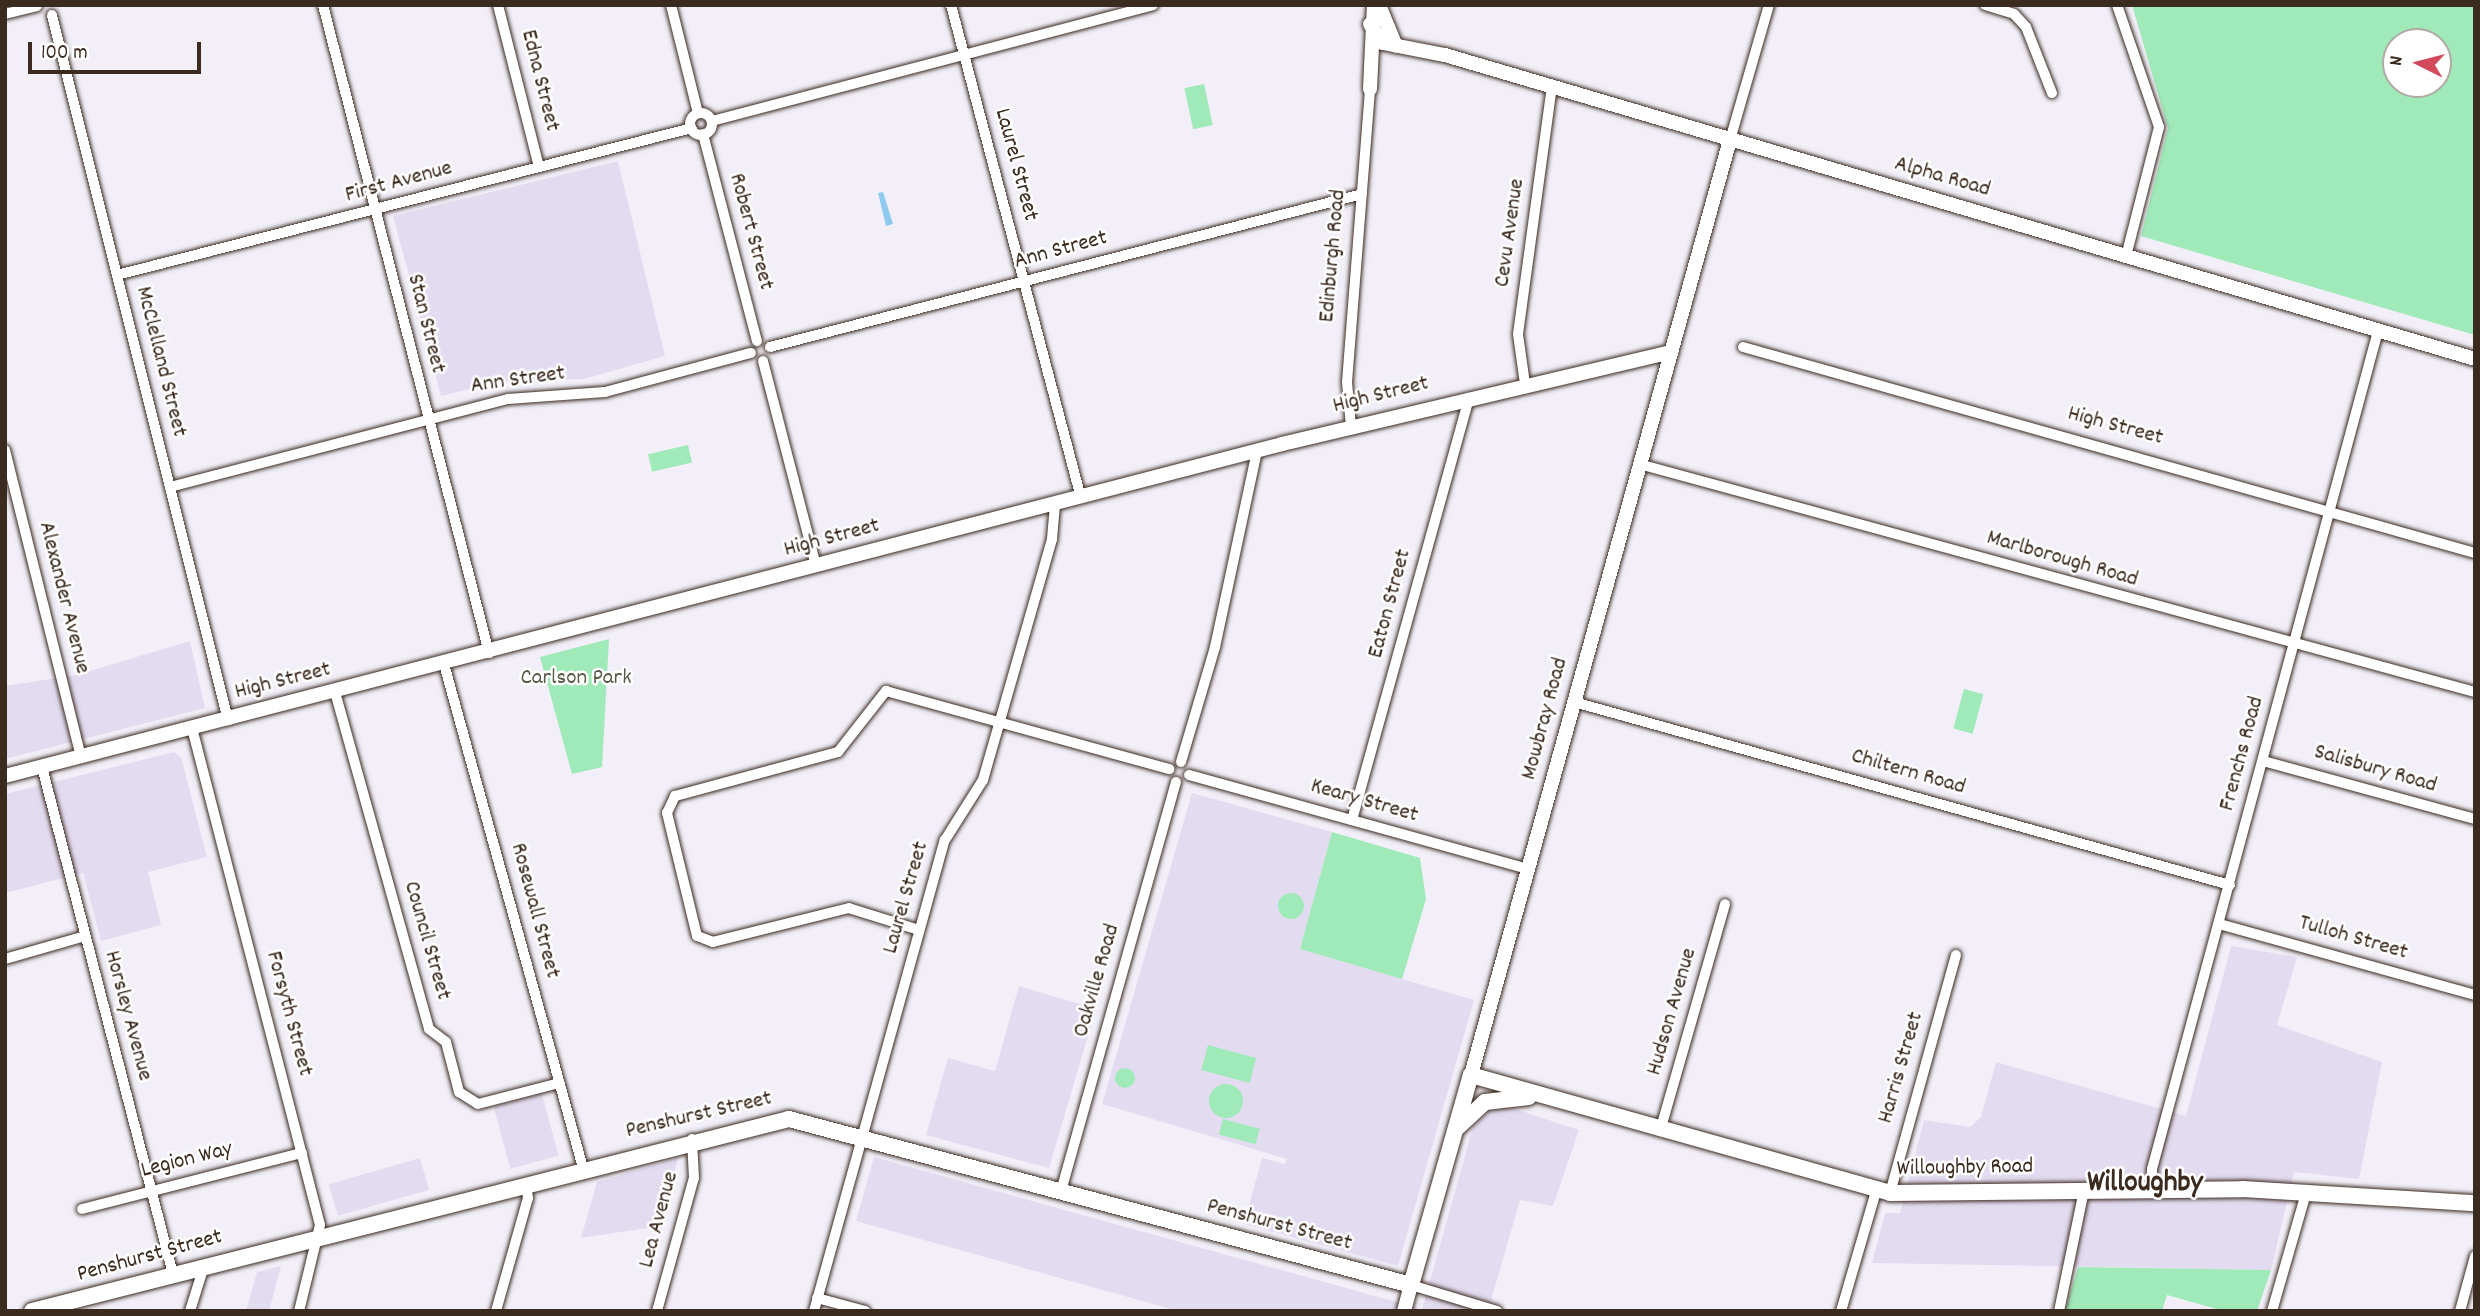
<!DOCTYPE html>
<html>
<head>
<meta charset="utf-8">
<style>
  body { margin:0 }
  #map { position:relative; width:2480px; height:1316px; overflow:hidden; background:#f2eff9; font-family:Dekko,sans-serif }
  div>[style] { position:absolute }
  .built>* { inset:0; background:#e3dcf1; transform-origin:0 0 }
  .green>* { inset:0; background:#a0e9b8; transform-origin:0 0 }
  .round { border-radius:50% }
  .water>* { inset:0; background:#8dcaed }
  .roads { filter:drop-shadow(0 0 2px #3b2a1e) drop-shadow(0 0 2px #3b2a1e) }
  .street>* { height:10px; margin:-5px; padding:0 5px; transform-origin:5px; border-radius:5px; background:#fff }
  .street>.ring { margin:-5px; padding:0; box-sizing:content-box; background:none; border:10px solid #fff; border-radius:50% }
  .secondary>* { height:14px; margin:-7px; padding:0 7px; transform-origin:7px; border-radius:7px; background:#fff }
  .primary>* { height:16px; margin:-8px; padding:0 8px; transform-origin:8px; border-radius:8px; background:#fff }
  span { translate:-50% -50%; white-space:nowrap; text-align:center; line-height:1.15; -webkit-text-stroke:5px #fff; paint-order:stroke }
  .street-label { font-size:23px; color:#3b2a1e }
  .park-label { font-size:23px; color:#545a44 }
  .district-label { font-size:30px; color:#3b2a1e; font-weight:700 }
  .frame { position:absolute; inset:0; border:7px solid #3b2a1e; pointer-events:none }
  .north { position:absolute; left:2382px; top:28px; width:70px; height:70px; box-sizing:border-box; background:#fff; border:2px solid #b1aaa5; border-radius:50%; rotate:276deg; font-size:19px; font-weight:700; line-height:28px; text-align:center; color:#3b2a1e }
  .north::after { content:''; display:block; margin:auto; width:24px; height:32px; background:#d1495b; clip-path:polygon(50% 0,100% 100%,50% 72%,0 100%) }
  .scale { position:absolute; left:28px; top:42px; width:173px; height:32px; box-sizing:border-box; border:4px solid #3b2a1e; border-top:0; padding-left:9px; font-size:21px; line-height:24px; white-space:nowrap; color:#3b2a1e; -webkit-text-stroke:5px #fff; paint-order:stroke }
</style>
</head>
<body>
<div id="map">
  <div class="built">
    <div style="clip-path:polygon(618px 161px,665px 356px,584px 379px,499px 382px,441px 396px,393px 216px)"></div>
    <div style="clip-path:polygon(190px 641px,205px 708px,5px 759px,5px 686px,76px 675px)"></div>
    <div style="clip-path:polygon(174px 752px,181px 757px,207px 857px,148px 872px,161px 925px,101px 941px,83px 873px,5px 893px,5px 794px)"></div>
    <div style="clip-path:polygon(1192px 793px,1332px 832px,1300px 949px,1474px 1000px,1398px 1266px,1244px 1224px,1262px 1158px,1285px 1164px,1287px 1159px,1102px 1104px)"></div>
    <div style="clip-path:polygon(2231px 946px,2297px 957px,2277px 1025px,2382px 1062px,2359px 1179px,2294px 1172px,2271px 1270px,1872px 1263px,1885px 1213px,1900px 1213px,1924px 1120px,1970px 1127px,1981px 1117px,1996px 1062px,2186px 1116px)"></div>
    <div style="clip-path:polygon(1019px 986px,1096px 1009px,1049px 1168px,926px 1135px,948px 1058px,995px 1071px)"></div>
    <div style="left:542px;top:1094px;width:64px;height:50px;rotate:75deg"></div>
    <div style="clip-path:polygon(1509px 1107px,1579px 1130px,1553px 1206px,1520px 1200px,1488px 1311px,1178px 1311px,856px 1221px,874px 1157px,1422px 1309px,1473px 1127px,1490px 1111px)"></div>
    <div style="left:420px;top:1158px;width:33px;height:95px;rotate:74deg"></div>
    <div style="clip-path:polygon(678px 1158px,660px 1226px,581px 1238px,597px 1182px)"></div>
    <div style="clip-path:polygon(281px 1266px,269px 1311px,246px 1311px,257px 1272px)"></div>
  </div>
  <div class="green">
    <div style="clip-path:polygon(evenodd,2132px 5px,2475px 5px,2475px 335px,2141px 236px,2168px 128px,2132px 5px,2396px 42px,2438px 42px,2438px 84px,2396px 84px,2396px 42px)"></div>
    <div style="left:1204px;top:84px;width:42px;height:20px;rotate:78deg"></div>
    <div style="left:688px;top:445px;width:18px;height:41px;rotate:77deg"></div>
    <div style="clip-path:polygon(609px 639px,602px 767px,572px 774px,540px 657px)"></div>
    <div style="left:1964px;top:689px;width:20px;height:41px;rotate:15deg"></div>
    <div style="clip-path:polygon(1332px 832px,1420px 858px,1426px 899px,1402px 979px,1300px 949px)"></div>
    <div class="round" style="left:1278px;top:893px;width:26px;height:26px"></div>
    <div style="left:1208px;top:1045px;width:50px;height:26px;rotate:15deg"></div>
    <div class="round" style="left:1115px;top:1068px;width:20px;height:20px"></div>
    <div class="round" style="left:1209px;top:1084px;width:34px;height:34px"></div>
    <div style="left:1223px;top:1119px;width:38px;height:16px;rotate:15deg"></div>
    <div style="clip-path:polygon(2078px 1267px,2271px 1270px,2257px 1311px,2224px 1311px,2167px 1295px,2162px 1311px,2065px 1311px)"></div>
  </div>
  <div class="water">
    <div style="clip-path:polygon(883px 192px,893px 224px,886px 226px,878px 193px)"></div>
  </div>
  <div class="roads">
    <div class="street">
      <div style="left:323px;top:5px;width:669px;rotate:75.63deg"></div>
      <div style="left:498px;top:5px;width:167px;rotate:75.8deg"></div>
      <div style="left:671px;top:5px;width:111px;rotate:76deg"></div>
      <div style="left:951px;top:5px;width:510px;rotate:75.23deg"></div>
      <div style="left:1985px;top:5px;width:30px;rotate:17deg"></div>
      <div style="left:2014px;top:14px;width:18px;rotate:47deg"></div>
      <div style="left:2026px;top:27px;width:71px;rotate:68.5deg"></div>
      <div style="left:2117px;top:5px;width:129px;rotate:71deg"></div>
      <div style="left:2159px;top:127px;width:133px;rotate:104.3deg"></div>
      <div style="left:5px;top:14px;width:33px;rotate:-14deg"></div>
      <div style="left:52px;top:15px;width:727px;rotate:75.98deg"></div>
      <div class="ring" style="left:690px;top:113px;width:12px;height:12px"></div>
      <div style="left:712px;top:121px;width:456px;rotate:-14.7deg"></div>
      <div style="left:703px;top:134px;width:214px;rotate:75.4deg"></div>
      <div style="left:1730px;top:140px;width:141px;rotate:-73.9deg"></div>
      <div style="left:117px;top:275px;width:593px;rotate:-14.34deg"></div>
      <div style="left:770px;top:347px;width:611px;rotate:-14.49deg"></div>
      <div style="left:1743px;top:347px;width:760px;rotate:15.72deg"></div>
      <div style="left:763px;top:361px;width:212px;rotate:75.5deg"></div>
      <div style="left:1525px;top:384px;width:50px;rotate:-98deg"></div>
      <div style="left:1518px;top:334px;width:249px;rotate:-82.2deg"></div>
      <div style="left:1351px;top:427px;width:45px;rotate:-95.1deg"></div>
      <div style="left:1347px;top:382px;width:294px;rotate:-85.5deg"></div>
      <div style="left:5px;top:450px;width:316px;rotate:76.1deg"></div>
      <div style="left:1639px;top:464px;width:867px;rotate:15.26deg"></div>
      <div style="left:170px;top:487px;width:349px;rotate:-14.6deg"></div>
      <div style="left:508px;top:399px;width:97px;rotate:-4.1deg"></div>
      <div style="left:605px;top:392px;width:151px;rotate:-15deg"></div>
      <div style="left:444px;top:664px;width:523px;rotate:74.58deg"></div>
      <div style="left:335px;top:692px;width:350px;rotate:74.4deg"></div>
      <div style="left:429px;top:1029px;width:21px;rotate:37deg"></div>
      <div style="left:446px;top:1042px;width:52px;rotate:75.4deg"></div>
      <div style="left:459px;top:1092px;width:22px;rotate:32deg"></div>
      <div style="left:478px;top:1104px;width:84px;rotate:-14.5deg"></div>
      <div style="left:1574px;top:702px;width:681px;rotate:15.59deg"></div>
      <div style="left:192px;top:728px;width:513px;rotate:75.56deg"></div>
      <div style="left:320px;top:1225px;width:89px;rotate:103.7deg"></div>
      <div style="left:2263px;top:761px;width:220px;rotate:15.3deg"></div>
      <div style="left:1181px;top:762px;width:120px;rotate:-73.5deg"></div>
      <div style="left:1215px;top:647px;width:200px;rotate:-77.9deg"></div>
      <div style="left:42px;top:767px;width:524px;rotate:75.51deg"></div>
      <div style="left:1189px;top:775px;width:352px;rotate:15.5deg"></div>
      <div style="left:1352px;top:820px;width:438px;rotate:-74.5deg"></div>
      <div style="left:2219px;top:924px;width:266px;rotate:15.5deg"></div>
      <div style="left:919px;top:930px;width:73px;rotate:-162.6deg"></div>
      <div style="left:849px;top:908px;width:140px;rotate:166deg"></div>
      <div style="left:713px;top:942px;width:17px;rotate:-159deg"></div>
      <div style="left:697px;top:936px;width:127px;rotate:-103.7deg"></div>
      <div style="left:667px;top:813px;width:19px;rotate:-65deg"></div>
      <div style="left:675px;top:796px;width:169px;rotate:-15.1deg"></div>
      <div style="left:838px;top:752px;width:78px;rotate:-51.8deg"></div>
      <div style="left:886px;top:691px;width:294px;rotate:15.4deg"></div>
      <div style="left:5px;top:959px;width:83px;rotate:-16deg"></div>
      <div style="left:1660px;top:1131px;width:236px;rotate:-74deg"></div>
      <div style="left:2152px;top:1189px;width:20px;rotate:-90deg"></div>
      <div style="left:2152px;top:1169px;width:868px;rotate:-74.91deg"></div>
      <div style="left:1061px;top:1191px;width:425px;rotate:-74.3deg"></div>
      <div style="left:1890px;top:1193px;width:247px;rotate:-74.5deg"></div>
      <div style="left:82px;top:1209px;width:227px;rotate:-14.3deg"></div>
      <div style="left:1411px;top:1285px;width:90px;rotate:16.8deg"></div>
      <div style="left:817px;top:1298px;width:50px;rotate:15.2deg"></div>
      <div style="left:190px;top:1311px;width:47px;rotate:-72.7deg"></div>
      <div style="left:496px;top:1311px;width:117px;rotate:-74.2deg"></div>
      <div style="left:528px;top:1198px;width:14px;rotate:-98deg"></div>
      <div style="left:657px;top:1311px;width:138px;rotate:-74.5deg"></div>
      <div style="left:694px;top:1178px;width:39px;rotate:-93deg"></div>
      <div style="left:814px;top:1311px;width:489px;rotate:-74.5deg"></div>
      <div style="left:945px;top:840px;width:71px;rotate:-57.7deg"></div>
      <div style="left:983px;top:780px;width:251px;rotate:-74deg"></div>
      <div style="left:1052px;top:539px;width:35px;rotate:-85deg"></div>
      <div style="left:1841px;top:1311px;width:125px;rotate:-73.7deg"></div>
      <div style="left:2059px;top:1311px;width:124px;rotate:-78.3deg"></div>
      <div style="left:2272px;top:1311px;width:126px;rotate:-73.9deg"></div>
      <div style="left:2460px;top:1311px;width:57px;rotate:-74.7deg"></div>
    </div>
    <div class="secondary">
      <div style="left:1379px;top:5px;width:44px;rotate:67.5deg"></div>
      <div style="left:1370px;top:24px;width:23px;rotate:56deg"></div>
      <div style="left:1383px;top:43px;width:63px;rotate:11deg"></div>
      <div style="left:1445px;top:55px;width:1074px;rotate:16.44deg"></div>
      <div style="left:1370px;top:89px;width:84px;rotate:-87.3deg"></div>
      <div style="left:5px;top:776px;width:1319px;rotate:-14.57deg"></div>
      <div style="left:1282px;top:444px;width:400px;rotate:-13.3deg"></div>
      <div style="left:1471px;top:1075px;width:970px;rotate:-74.52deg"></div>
      <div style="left:1404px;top:1311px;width:27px;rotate:-75deg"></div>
    </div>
    <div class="primary">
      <div style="left:1457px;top:1128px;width:38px;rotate:-43deg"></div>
      <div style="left:1485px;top:1102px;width:44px;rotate:-6.5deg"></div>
      <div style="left:32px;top:1311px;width:781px;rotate:-14.23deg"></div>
      <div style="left:789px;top:1119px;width:644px;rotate:14.94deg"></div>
      <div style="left:1411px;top:1285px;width:218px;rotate:-74.1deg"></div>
      <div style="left:1471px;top:1075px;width:435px;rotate:15.7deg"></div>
      <div style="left:1890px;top:1193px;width:353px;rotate:-0.6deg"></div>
      <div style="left:2243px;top:1189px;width:232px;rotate:3.5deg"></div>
    </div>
  </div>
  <div class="street-label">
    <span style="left:539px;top:81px;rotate:76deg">Edna Street</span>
    <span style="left:1015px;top:165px;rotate:75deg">Laurel Street</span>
    <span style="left:1942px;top:178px;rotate:16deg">Alpha Road</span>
    <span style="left:399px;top:183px;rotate:-15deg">First Avenue</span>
    <span style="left:750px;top:232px;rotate:75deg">Robert Street</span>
    <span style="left:1511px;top:233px;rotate:-82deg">Cevu Avenue</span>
    <span style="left:1061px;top:251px;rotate:-15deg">Ann Street</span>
    <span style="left:1334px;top:256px;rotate:-85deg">Edinburgh Road</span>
    <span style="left:425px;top:324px;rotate:76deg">Stan Street</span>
    <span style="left:160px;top:362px;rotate:76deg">McClelland Street</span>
    <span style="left:518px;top:381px;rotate:-8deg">Ann Street</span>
    <span style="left:1381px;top:396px;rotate:-14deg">High Street</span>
    <span style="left:2115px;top:427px;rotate:15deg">High Street</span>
    <span style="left:832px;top:539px;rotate:-15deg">High Street</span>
    <span style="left:2062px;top:560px;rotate:16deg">Marlborough Road</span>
    <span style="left:63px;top:598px;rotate:76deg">Alexander Avenue</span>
    <span style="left:1391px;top:604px;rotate:-75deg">Eaton Street</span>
    <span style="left:283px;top:682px;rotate:-14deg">High Street</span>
    <span style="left:1546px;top:719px;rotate:-75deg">Mowbray Road</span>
    <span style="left:2243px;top:754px;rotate:-75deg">Frenchs Road</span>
    <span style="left:2375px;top:770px;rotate:16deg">Salisbury Road</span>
    <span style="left:1908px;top:773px;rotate:16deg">Chiltern Road</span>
    <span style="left:1364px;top:802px;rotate:16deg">Keary Street</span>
    <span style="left:907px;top:898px;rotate:-74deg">Laurel Street</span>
    <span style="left:534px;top:911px;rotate:75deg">Rosewall Street</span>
    <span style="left:2353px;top:939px;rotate:16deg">Tulloh Street</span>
    <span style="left:426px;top:941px;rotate:74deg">Council Street</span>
    <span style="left:1098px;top:981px;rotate:-74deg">Oakville Road</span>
    <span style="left:1673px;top:1012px;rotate:-74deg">Hudson Avenue</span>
    <span style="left:288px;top:1014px;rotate:75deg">Forsyth Street</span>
    <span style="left:127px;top:1016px;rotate:75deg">Horsley Avenue</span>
    <span style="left:1902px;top:1068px;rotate:-74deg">Harris Street</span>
    <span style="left:699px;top:1116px;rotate:-13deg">Penshurst Street</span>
    <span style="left:187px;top:1161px;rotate:-14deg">Legion Way</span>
    <span style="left:1965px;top:1169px;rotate:-1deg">Willoughby Road</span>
    <span style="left:660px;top:1220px;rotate:-75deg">Lea Avenue</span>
    <span style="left:1279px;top:1226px;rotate:15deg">Penshurst Street</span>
    <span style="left:150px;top:1257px;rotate:-15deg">Penshurst Street</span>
  </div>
  <div class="park-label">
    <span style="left:576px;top:679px">Carlson Park</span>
  </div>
  <div class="district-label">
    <span style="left:2145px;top:1185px">Willoughby</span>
  </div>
  <div class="frame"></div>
  <div class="north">N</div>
  <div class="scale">100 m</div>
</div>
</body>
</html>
